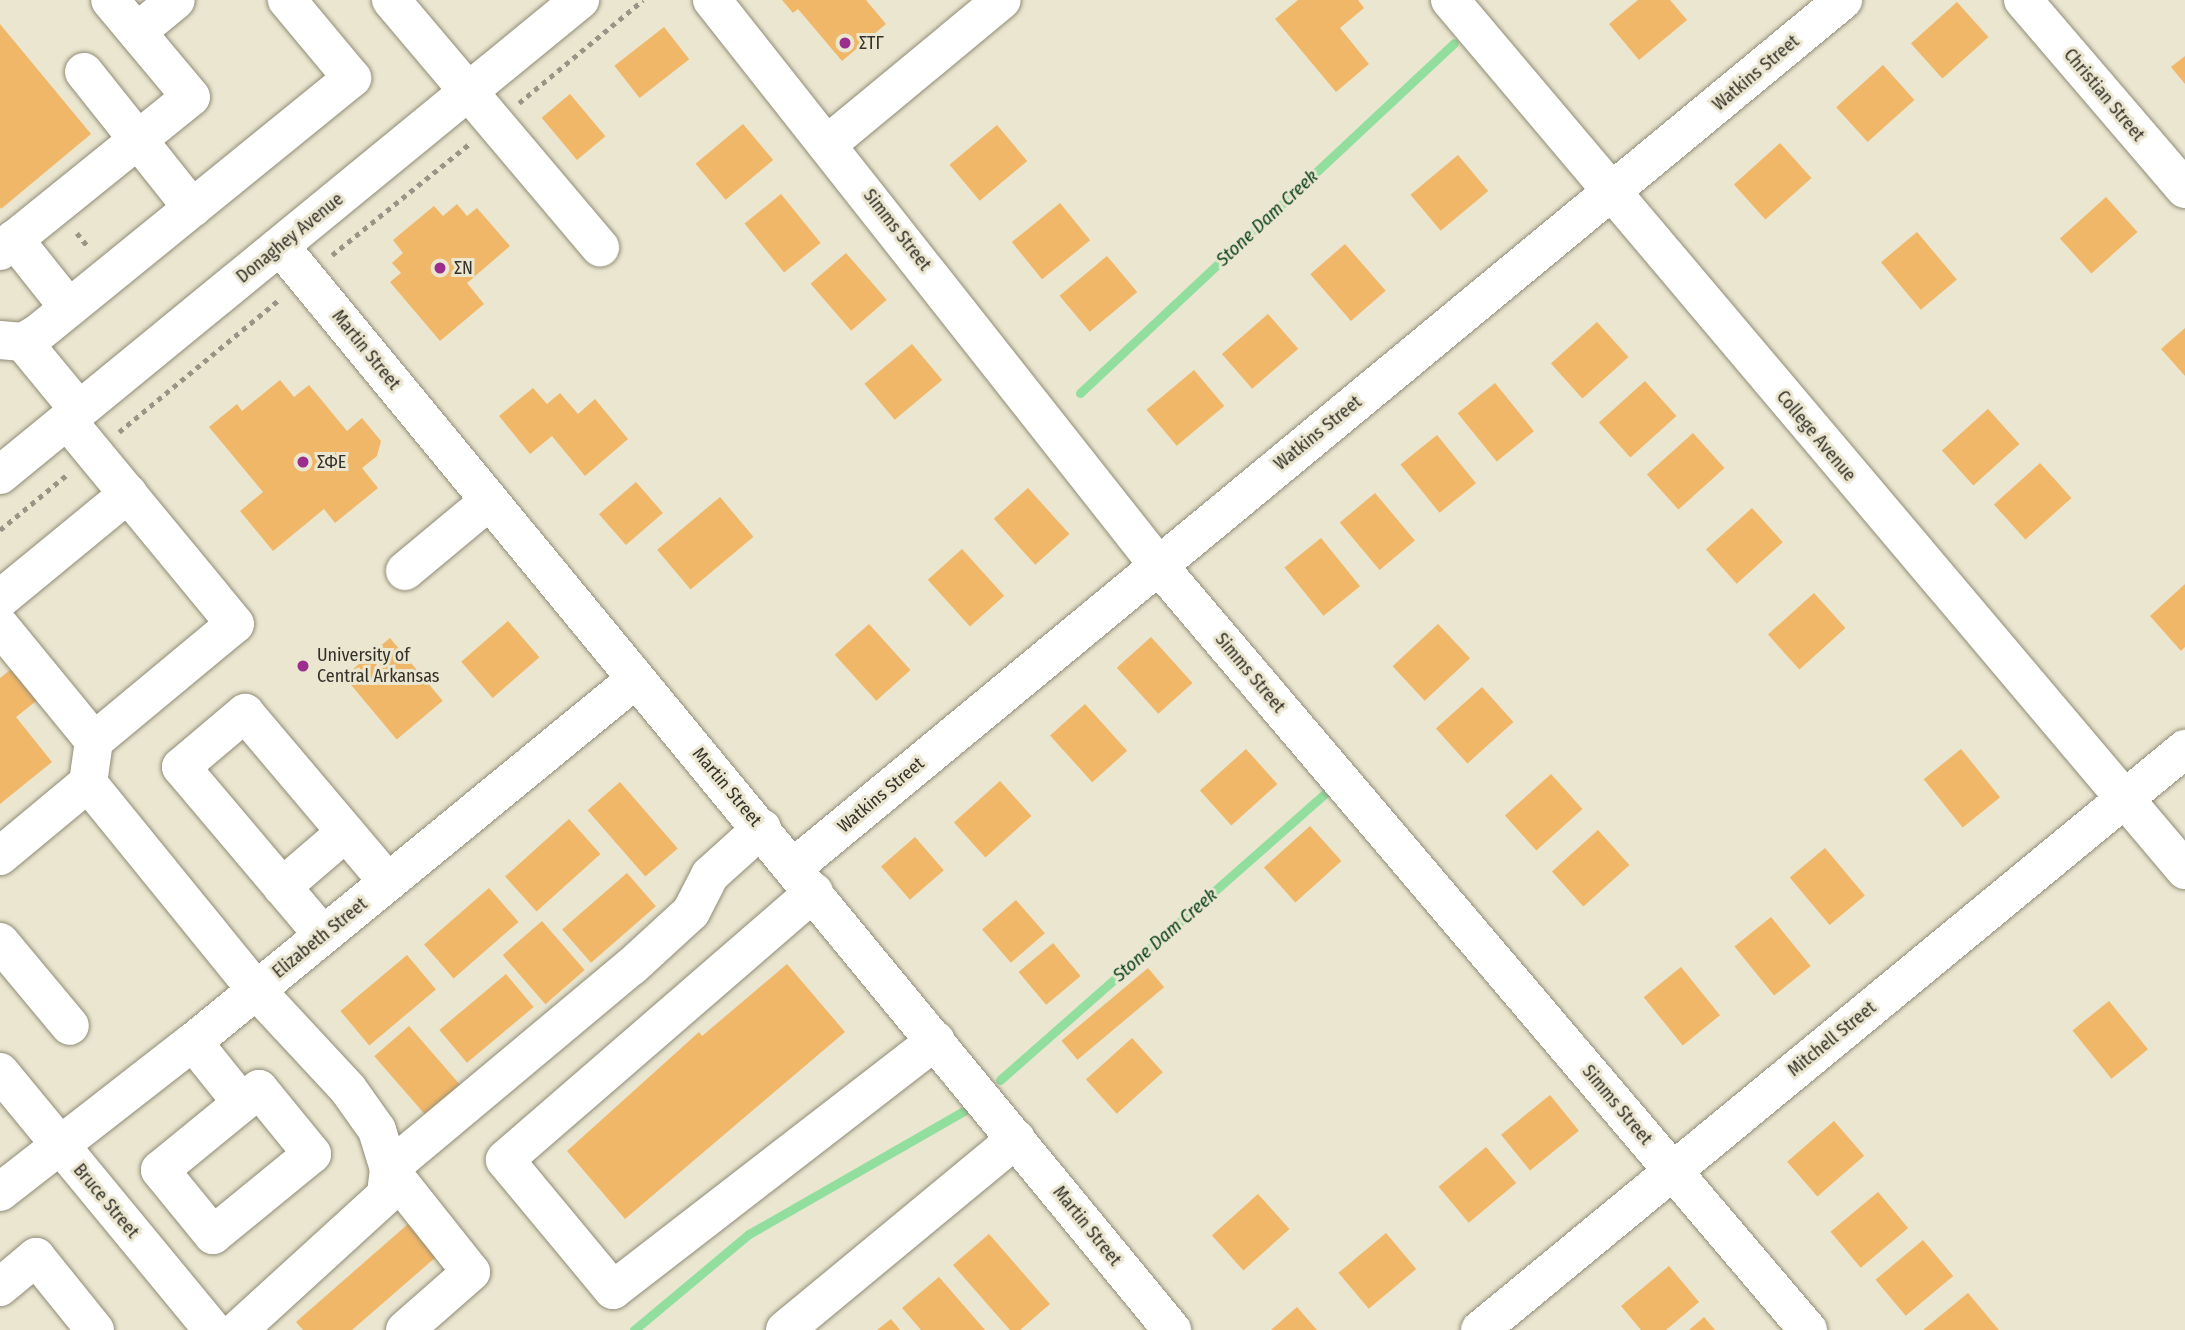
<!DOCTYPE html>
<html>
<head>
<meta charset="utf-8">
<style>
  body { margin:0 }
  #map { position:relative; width:2185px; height:1330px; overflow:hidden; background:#eae6d0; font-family:"Fira Sans Condensed",sans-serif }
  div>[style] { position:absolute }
  .stream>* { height:9px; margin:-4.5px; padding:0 4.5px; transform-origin:4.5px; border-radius:4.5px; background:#92de9e }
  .building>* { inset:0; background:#f1b769; transform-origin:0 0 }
  .path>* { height:4.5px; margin-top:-2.25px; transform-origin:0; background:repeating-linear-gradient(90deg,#989586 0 5px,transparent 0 10px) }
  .roads { filter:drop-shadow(0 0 2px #908c77) drop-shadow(0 0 2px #908c77) }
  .minor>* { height:38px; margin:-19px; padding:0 19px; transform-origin:19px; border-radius:19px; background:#fff }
  .dots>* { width:19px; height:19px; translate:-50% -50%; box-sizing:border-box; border:4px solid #eae6d0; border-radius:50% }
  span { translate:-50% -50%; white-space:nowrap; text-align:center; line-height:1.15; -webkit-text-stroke:6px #eae6d0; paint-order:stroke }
  .poi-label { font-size:18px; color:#333129 }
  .left { translate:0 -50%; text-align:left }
  .street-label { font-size:18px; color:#333129 }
  .water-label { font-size:19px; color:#0b431b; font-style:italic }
</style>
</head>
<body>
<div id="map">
  <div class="stream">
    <div style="left:1080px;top:393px;width:512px;rotate:-43.1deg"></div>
    <div style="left:1000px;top:1080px;width:439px;rotate:-41.4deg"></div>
    <div style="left:634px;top:1330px;width:150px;rotate:-39.9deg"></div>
    <div style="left:749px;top:1234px;width:254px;rotate:-29.8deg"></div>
  </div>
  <div class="building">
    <div style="clip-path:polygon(782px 0,866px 0,886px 24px,842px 61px,798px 9px,793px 13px)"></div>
    <div style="clip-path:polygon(1298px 0,1358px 0,1364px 8px,1340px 28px,1369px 64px,1336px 92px,1275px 19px)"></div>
    <div style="clip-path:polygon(1638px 0,1670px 0,1687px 20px,1639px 60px,1609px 24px)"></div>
    <div style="left:1957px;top:2px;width:47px;height:62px;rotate:48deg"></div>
    <div style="clip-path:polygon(0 24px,91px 134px,1px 209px,0 207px)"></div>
    <div style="left:664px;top:27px;width:41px;height:63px;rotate:52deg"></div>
    <div style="clip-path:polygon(2185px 56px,2185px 84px,2171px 67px)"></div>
    <div style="left:1883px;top:65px;width:47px;height:63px;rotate:48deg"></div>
    <div style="left:570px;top:94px;width:55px;height:37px;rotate:50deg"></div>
    <div style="left:743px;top:124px;width:47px;height:62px;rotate:50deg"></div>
    <div style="left:997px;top:125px;width:47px;height:62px;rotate:50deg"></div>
    <div style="left:1780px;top:143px;width:47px;height:62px;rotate:48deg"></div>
    <div style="left:1458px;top:155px;width:47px;height:62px;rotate:50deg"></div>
    <div style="left:781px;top:194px;width:63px;height:47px;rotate:51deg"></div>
    <div style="left:2106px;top:197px;width:47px;height:62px;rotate:48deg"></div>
    <div style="left:1060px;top:203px;width:48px;height:62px;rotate:51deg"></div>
    <div style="clip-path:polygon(457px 204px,467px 216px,477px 208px,510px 246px,467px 283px,484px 304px,440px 341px,390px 282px,401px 273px,392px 263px,403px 253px,393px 240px,434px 206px,443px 216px)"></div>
    <div style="left:1917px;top:232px;width:62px;height:47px;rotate:50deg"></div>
    <div style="left:1345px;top:244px;width:62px;height:46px;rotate:49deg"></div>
    <div style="left:846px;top:253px;width:62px;height:47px;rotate:49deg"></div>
    <div style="left:1107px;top:256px;width:47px;height:62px;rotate:50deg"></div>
    <div style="left:1268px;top:314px;width:46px;height:61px;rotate:49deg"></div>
    <div style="left:1597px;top:322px;width:47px;height:62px;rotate:48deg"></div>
    <div style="clip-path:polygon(2185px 328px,2185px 376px,2161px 349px)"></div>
    <div style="left:912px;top:344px;width:47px;height:62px;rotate:50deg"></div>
    <div style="left:1194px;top:370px;width:47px;height:62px;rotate:50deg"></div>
    <div style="clip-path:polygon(280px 380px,294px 397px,309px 385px,347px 431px,362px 418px,381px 441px,377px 456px,362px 468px,378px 488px,335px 523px,324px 509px,273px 551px,240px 511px,263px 492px,209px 427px,237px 404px,242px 411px)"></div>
    <div style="left:1645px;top:381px;width:47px;height:62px;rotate:48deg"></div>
    <div style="left:1495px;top:383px;width:62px;height:48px;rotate:51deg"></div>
    <div style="clip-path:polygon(533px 388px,547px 404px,560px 393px,578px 414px,595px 399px,628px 439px,585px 476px,552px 436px,530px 454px,499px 416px)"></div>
    <div style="left:1988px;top:409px;width:47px;height:62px;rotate:48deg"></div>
    <div style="left:1693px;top:433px;width:47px;height:62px;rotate:48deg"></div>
    <div style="left:1437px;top:435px;width:62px;height:47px;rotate:51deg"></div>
    <div style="left:2040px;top:463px;width:47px;height:62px;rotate:48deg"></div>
    <div style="left:636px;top:482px;width:41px;height:49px;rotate:49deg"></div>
    <div style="left:1028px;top:488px;width:62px;height:46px;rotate:48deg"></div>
    <div style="left:1375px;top:493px;width:62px;height:46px;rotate:50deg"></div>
    <div style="left:720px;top:497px;width:52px;height:82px;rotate:50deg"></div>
    <div style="left:1752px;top:508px;width:46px;height:62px;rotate:48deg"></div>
    <div style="left:1321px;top:538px;width:62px;height:47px;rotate:51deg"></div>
    <div style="left:962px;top:549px;width:63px;height:46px;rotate:48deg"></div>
    <div style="clip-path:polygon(2185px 584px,2185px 647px,2181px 651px,2150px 616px)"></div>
    <div style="left:1814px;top:593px;width:47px;height:62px;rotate:48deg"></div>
    <div style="left:508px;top:621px;width:48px;height:62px;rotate:49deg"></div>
    <div style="left:869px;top:624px;width:62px;height:46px;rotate:48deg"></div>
    <div style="left:1438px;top:624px;width:47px;height:62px;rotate:47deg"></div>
    <div style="left:1151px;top:637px;width:62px;height:46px;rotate:48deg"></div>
    <div style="left:390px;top:638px;width:82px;height:60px;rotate:50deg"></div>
    <div style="clip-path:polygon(14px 667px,40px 698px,16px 717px,52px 762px,0 804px,0 678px)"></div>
    <div style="left:1482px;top:687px;width:47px;height:62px;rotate:48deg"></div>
    <div style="left:1085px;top:704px;width:63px;height:47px;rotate:48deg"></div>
    <div style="left:1246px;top:749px;width:47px;height:62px;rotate:48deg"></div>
    <div style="left:1961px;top:749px;width:62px;height:48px;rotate:51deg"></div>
    <div style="left:1551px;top:774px;width:47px;height:62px;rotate:48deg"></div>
    <div style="left:1000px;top:781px;width:47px;height:62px;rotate:48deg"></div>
    <div style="left:620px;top:782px;width:88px;height:43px;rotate:49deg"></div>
    <div style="left:569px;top:819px;width:47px;height:86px;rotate:48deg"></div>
    <div style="left:1310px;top:826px;width:47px;height:62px;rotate:48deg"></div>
    <div style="left:1598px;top:830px;width:47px;height:62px;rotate:48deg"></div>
    <div style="left:915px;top:837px;width:44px;height:45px;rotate:49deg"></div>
    <div style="left:1825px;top:848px;width:62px;height:46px;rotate:50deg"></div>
    <div style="left:627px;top:873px;width:44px;height:86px;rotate:49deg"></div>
    <div style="left:489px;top:888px;width:45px;height:86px;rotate:49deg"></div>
    <div style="left:1016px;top:900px;width:44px;height:45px;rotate:49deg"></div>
    <div style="left:1771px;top:917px;width:63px;height:47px;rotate:51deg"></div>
    <div style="left:542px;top:921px;width:65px;height:52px;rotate:49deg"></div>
    <div style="left:1053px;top:943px;width:43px;height:45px;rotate:50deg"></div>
    <div style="left:407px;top:955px;width:45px;height:87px;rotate:50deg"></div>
    <div style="clip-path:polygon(787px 964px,845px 1032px,625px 1219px,567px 1151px,699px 1032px,702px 1036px)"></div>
    <div style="left:1681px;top:967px;width:62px;height:48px;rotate:51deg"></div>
    <div style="left:1148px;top:968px;width:25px;height:113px;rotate:50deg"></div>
    <div style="left:506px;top:974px;width:43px;height:87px;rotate:50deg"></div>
    <div style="left:2109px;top:1001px;width:62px;height:47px;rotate:51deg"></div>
    <div style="left:409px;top:1026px;width:87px;height:46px;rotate:49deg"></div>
    <div style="left:1132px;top:1038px;width:46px;height:62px;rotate:48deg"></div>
    <div style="left:1550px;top:1095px;width:46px;height:63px;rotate:51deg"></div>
    <div style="left:1834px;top:1121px;width:46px;height:62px;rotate:49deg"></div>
    <div style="left:1486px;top:1147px;width:47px;height:62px;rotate:50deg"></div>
    <div style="left:1878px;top:1192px;width:47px;height:62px;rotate:50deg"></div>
    <div style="left:1258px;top:1194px;width:47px;height:62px;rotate:48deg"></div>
    <div style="clip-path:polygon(408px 1224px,436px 1257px,352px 1330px,303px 1330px,296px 1322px)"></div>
    <div style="left:1386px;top:1233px;width:47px;height:62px;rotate:50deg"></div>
    <div style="clip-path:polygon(989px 1234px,1050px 1304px,1020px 1330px,1010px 1330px,953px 1265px)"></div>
    <div style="left:1923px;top:1240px;width:47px;height:62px;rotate:50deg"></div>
    <div style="clip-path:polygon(1669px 1266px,1699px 1302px,1666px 1330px,1641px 1330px,1621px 1306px)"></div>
    <div style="clip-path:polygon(939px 1277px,985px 1330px,921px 1330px,902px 1308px)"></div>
    <div style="clip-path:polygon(1968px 1293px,1999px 1330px,1923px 1330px)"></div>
    <div style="clip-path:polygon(1297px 1307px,1317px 1330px,1271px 1330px)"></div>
    <div style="clip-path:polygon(1704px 1317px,1715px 1330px,1689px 1330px)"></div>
    <div style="clip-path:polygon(891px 1319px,900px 1330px,877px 1330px)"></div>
  </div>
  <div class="path">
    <div style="left:519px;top:103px;width:161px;rotate:-39.7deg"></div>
    <div style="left:77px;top:233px;width:19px;rotate:51deg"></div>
    <div style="left:332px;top:255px;width:176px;rotate:-39deg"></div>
    <div style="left:119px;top:432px;width:209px;rotate:-39.6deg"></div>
    <div style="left:0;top:530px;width:89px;rotate:-39.6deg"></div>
  </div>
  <div class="roads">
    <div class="minor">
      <div style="left:391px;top:0;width:324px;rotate:49.8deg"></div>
      <div style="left:712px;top:0;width:720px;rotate:51.71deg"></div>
      <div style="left:1158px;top:565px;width:1004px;rotate:49.65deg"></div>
      <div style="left:1450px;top:0;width:1139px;rotate:49.81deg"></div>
      <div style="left:2023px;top:0;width:249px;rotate:49.4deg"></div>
      <div style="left:137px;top:32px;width:50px;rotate:-39.4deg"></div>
      <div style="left:84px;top:72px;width:174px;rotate:51.5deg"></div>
      <div style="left:829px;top:143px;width:224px;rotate:-39.6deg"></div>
      <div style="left:14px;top:239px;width:88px;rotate:51.4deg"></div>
      <div style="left:280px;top:246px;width:1404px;rotate:50.55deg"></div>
      <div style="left:0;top:251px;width:245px;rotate:-38.9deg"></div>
      <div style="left:191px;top:97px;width:126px;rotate:-129.9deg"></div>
      <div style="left:0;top:340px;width:23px;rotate:5deg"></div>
      <div style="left:23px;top:342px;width:16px;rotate:-30deg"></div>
      <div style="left:37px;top:334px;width:406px;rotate:-39.1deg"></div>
      <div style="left:352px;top:78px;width:102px;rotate:-129.8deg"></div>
      <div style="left:23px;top:342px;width:88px;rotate:50.5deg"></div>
      <div style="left:0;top:475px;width:750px;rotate:-39.32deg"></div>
      <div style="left:405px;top:571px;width:109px;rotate:-39.8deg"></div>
      <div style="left:0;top:599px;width:166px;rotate:-39.4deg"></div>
      <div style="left:0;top:626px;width:149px;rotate:50.7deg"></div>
      <div style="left:88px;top:783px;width:267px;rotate:50.9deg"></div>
      <div style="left:256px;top:990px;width:135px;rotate:47.1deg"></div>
      <div style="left:348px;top:1089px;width:50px;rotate:54.7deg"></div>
      <div style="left:377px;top:1130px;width:41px;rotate:72.9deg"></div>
      <div style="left:389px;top:1169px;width:26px;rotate:97deg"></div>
      <div style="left:386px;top:1195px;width:200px;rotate:137.6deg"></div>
      <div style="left:0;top:856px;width:114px;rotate:-39.7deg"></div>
      <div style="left:88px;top:783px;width:42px;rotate:-81.9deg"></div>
      <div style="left:94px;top:741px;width:183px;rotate:-39.7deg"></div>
      <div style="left:235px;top:624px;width:264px;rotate:-129.5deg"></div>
      <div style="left:794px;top:867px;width:1361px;rotate:-39.57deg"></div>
      <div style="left:282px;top:887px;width:84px;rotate:-40.7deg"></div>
      <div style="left:814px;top:892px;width:409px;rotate:139.1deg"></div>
      <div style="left:505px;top:1160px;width:169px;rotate:50.3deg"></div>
      <div style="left:613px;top:1290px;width:408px;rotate:-37.7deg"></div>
      <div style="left:323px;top:935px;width:220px;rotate:-130.2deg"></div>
      <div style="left:181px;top:767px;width:84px;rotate:-40.2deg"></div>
      <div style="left:245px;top:713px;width:221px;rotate:49.8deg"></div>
      <div style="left:0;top:942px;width:109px;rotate:50.2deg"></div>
      <div style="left:193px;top:1042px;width:78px;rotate:51.2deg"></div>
      <div style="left:0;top:1072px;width:335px;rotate:50.5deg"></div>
      <div style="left:259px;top:1089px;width:84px;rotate:50.8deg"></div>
      <div style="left:312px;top:1154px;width:128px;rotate:140.7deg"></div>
      <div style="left:213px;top:1235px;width:84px;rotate:-129.2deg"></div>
      <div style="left:160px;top:1170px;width:128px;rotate:-39.3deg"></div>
      <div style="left:0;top:1192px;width:244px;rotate:-37.9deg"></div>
      <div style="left:193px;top:1042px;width:573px;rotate:-39.33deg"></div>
      <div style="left:0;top:1287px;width:47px;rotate:-39.8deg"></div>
      <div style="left:36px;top:1257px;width:94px;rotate:51.1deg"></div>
      <div style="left:405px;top:1330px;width:88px;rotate:-41.3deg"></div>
      <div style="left:471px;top:1272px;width:132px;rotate:-128.5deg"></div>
      <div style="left:389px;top:1169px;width:315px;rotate:-39.9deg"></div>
      <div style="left:631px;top:967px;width:81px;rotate:-42.5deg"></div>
      <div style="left:691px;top:912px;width:42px;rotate:-62.8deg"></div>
      <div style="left:710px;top:875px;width:70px;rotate:-42.1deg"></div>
      <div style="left:785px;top:1330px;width:300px;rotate:-39.6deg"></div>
      <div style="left:1480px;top:1330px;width:914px;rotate:-39.49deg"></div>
    </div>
  </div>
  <div class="dots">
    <div style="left:845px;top:43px;background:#9b2d8d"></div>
    <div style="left:440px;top:268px;background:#9b2d8d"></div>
    <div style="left:303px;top:462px;background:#9b2d8d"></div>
    <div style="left:303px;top:666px;background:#9b2d8d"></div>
  </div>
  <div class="poi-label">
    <span class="left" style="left:859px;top:43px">ΣΤΓ</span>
    <span class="left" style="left:454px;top:268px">ΣΝ</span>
    <span class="left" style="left:317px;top:462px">ΣΦΕ</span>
    <span class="left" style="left:317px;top:666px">University of<br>Central Arkansas</span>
  </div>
  <div class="street-label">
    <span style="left:1756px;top:73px;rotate:-40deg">Watkins Street</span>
    <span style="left:2104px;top:95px;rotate:50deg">Christian Street</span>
    <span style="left:897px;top:230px;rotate:52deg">Simms Street</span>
    <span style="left:290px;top:238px;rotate:-39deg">Donaghey Avenue</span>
    <span style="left:366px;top:350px;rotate:51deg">Martin Street</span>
    <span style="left:1318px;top:433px;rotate:-39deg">Watkins Street</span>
    <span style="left:1816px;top:436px;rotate:50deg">College Avenue</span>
    <span style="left:1250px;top:673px;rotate:50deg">Simms Street</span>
    <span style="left:727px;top:787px;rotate:50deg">Martin Street</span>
    <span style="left:881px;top:795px;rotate:-40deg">Watkins Street</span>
    <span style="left:320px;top:938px;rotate:-39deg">Elizabeth Street</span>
    <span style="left:1832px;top:1039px;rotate:-39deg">Mitchell Street</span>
    <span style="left:1617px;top:1105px;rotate:50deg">Simms Street</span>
    <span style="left:106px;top:1201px;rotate:50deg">Bruce Street</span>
    <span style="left:1087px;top:1226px;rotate:51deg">Martin Street</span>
  </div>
  <div class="water-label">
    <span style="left:1267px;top:218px;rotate:-43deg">Stone Dam Creek</span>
    <span style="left:1165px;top:935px;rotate:-41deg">Stone Dam Creek</span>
  </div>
</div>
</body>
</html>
